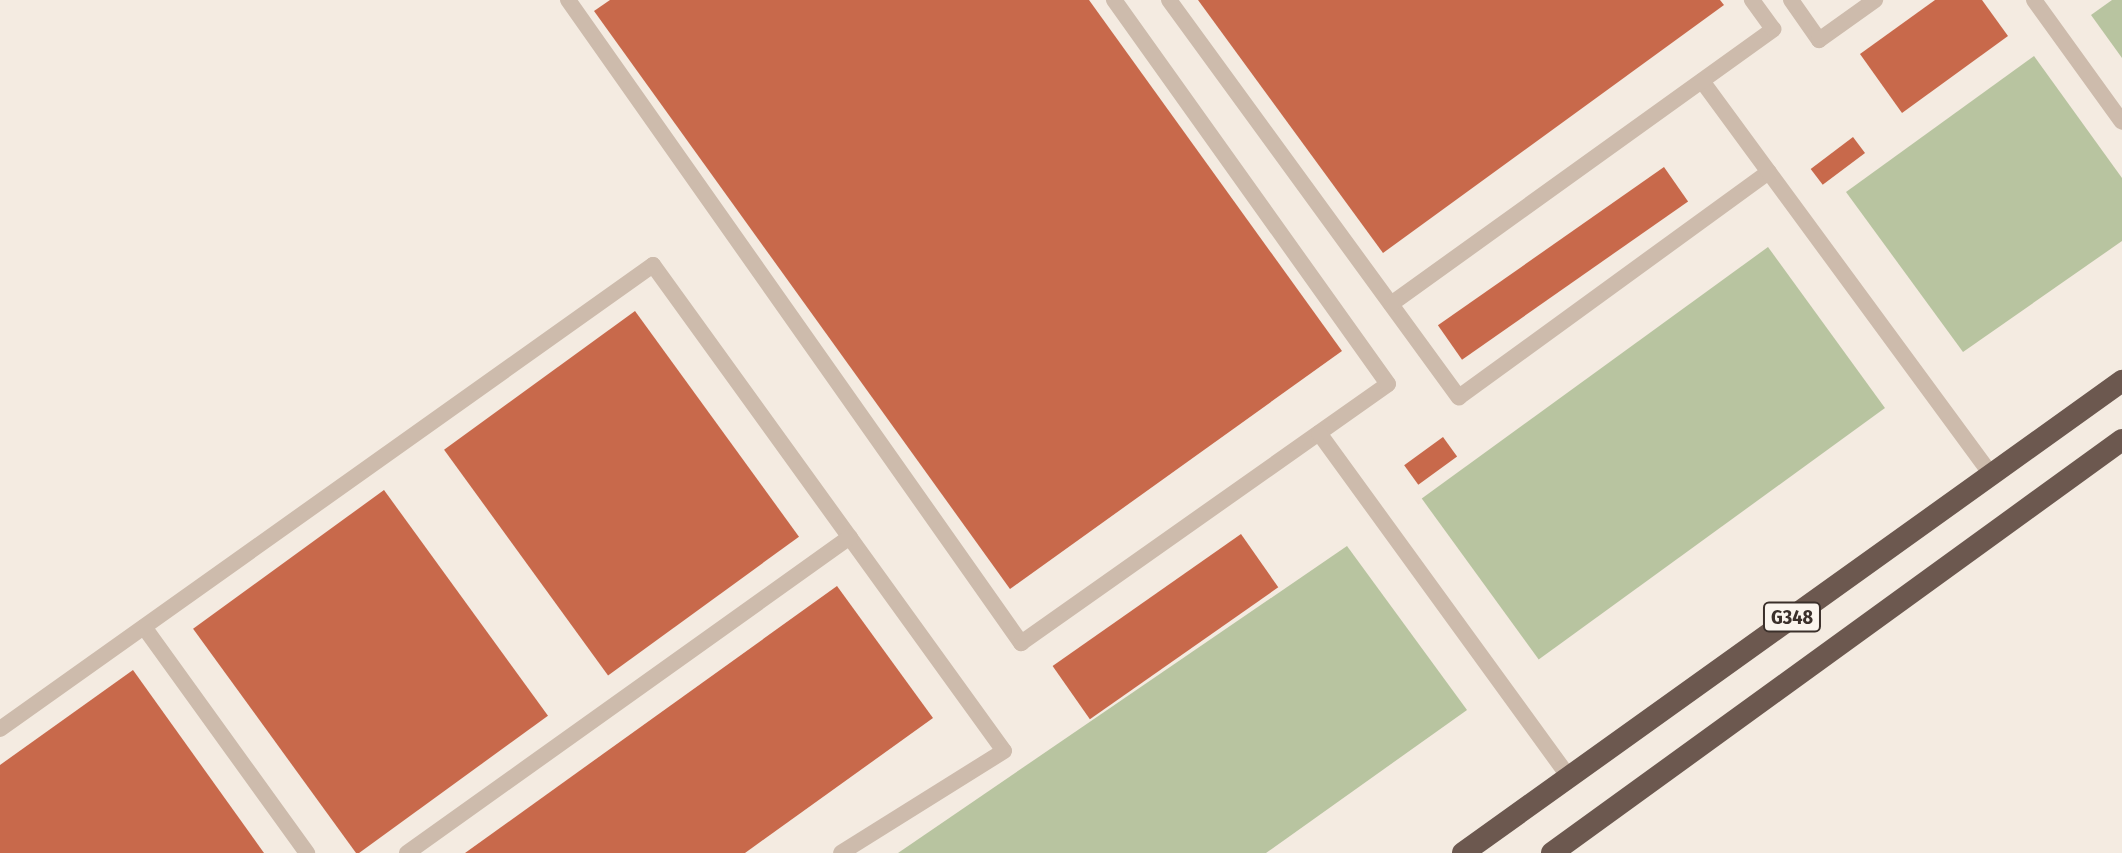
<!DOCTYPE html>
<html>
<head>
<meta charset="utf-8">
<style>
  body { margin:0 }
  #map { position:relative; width:2122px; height:853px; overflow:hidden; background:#f4ebe1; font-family:"Fira Sans Condensed",sans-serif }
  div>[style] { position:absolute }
  .green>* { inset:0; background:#b8c4a0; transform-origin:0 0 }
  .building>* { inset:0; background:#c8694b; transform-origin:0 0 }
  .service>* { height:16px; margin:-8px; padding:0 8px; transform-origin:8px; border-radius:8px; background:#cdbbac }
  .trunk>* { height:22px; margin:-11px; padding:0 11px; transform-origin:11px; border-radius:11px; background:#6c584f }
  span { translate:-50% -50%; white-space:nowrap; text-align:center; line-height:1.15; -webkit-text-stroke:6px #fbf5ee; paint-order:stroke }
  .shield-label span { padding:2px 6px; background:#fbf5ee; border:2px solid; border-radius:6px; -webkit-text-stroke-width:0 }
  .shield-label { font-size:20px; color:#3b302b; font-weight:700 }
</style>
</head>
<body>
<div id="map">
  <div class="green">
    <div style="clip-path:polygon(2112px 0,2122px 0,2122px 58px,2091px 15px)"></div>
    <div style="clip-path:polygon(2034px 56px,2122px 178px,2122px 241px,1963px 352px,1846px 192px)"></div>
    <div style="left:1768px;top:247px;width:199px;height:428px;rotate:54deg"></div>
    <div style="clip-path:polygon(1347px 546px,1467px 710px,1266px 853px,898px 853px)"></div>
  </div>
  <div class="building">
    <div style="clip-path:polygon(610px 0,1089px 0,1342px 351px,1010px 589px,594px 11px)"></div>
    <div style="clip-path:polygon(1198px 0,1720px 0,1724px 5px,1383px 253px)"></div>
    <div style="clip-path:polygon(1935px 0,1982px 0,2008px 36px,1902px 113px,1860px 54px)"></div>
    <div style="left:1853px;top:137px;width:20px;height:53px;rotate:53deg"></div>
    <div style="left:1664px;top:167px;width:42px;height:276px;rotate:55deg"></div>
    <div style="left:635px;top:311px;width:279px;height:236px;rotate:54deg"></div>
    <div style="left:1443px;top:437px;width:24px;height:48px;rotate:54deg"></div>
    <div style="left:384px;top:490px;width:279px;height:236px;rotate:54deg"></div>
    <div style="left:1241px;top:534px;width:65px;height:230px;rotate:55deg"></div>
    <div style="clip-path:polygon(837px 586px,933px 718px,745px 853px,465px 853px)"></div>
    <div style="clip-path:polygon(133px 670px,264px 853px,0 853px,0 765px)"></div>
  </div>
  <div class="service">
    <div style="left:568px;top:0;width:787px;rotate:54.83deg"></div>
    <div style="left:1021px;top:643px;width:449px;rotate:-35.2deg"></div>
    <div style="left:1388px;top:384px;width:472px;rotate:-125.5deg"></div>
    <div style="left:1169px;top:0;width:492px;rotate:53.9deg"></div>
    <div style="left:1459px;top:397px;width:383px;rotate:-36deg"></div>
    <div style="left:1791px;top:0;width:49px;rotate:55deg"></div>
    <div style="left:1819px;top:40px;width:69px;rotate:-35.5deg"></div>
    <div style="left:2034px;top:0;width:150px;rotate:54.2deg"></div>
    <div style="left:1702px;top:81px;width:489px;rotate:53.7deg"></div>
    <div style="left:1391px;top:304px;width:471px;rotate:-35.7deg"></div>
    <div style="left:1773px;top:29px;width:36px;rotate:-126deg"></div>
    <div style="left:1319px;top:433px;width:425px;rotate:54deg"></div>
    <div style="left:144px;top:627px;width:279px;rotate:54.2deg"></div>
    <div style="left:0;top:729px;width:801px;rotate:-35.4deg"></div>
    <div style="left:653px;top:265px;width:599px;rotate:54.16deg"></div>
    <div style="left:1004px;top:751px;width:192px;rotate:148deg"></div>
    <div style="left:407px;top:853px;width:544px;rotate:-35.5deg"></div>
  </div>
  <div class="trunk">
    <div style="left:1463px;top:853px;width:811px;rotate:-35.61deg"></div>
    <div style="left:1552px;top:853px;width:704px;rotate:-35.93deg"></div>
  </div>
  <div class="shield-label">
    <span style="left:1792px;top:617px">G348</span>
  </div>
</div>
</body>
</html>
